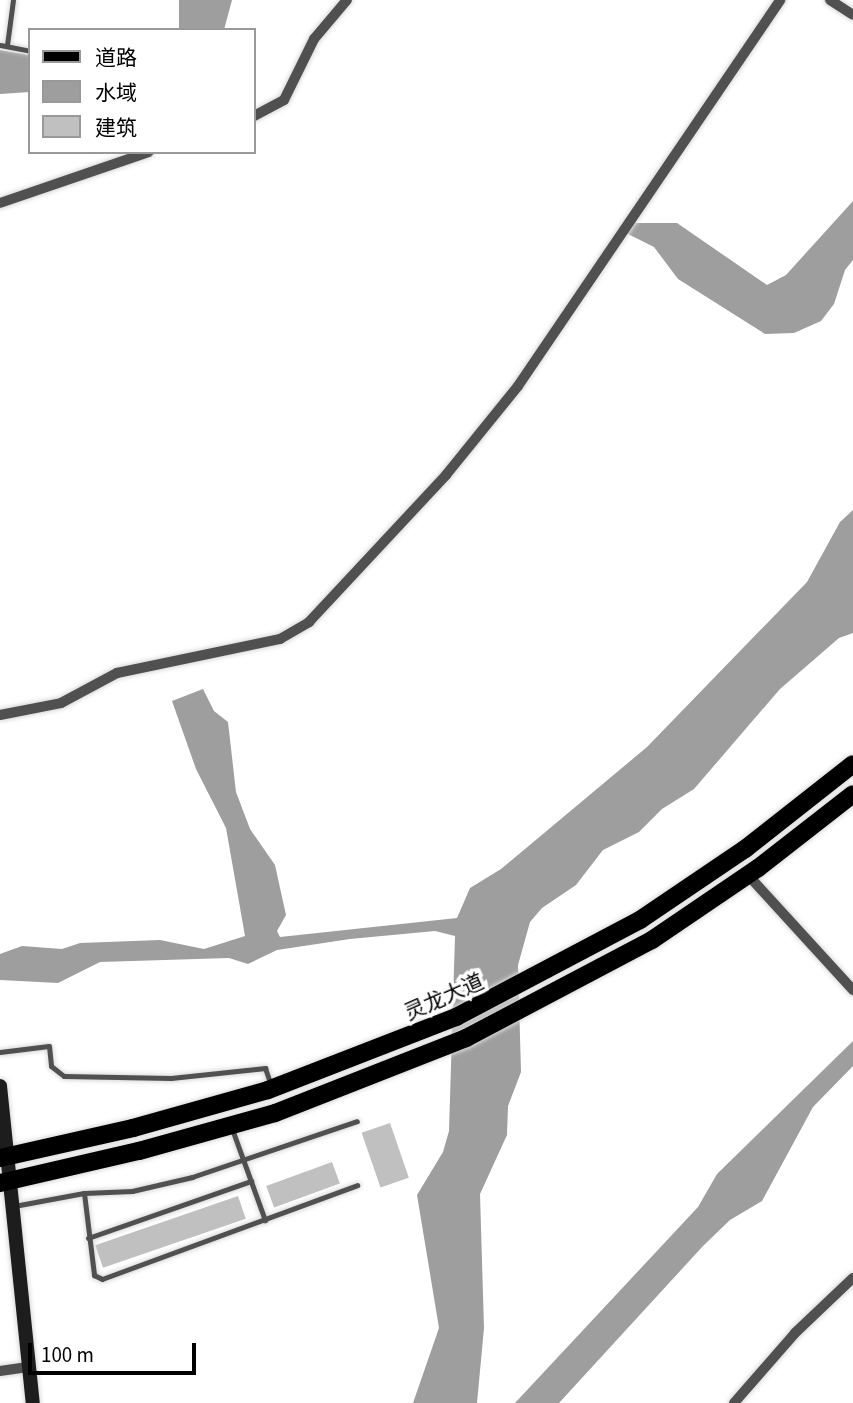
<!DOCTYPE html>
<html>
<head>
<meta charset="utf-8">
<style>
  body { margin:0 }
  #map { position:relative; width:853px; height:1403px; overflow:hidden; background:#fff; font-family:"Source Sans 3","Noto Sans SC",sans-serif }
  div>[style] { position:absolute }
  .water>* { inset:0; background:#9e9e9e }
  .building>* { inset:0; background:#c0c0c0; transform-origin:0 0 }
  .roads { filter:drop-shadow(0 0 2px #dbdbdb) drop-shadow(0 0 2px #dbdbdb) }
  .lane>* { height:5px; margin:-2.5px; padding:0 2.5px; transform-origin:2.5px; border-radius:2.5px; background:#505050 }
  .street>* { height:10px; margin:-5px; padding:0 5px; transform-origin:5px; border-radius:5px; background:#505050 }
  .secondary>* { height:14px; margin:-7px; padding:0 7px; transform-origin:7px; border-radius:7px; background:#1d1d1d }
  .primary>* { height:18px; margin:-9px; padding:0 9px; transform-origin:9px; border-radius:9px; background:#000 }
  span { translate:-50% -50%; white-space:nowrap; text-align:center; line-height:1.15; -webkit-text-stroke:7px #fff; paint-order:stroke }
  .street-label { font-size:21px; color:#000 }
  .legend { position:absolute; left:28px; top:28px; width:228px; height:126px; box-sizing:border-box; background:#fff; border:2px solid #999; margin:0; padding:9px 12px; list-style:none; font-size:21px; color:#000 }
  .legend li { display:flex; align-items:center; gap:14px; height:35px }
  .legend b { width:35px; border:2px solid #999 }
  .scale { position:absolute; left:28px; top:1343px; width:168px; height:32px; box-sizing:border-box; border:4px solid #000; border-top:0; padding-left:9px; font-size:21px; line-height:24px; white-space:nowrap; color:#000; -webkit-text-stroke:5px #fff; paint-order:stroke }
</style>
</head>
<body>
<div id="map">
  <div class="water">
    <div style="clip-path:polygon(179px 0,232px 0,224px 30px,179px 30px)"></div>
    <div style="clip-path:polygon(0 50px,30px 55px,30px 92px,0 94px)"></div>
    <div style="clip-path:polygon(853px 201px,853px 260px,845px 270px,834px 304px,821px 321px,794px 333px,765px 334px,678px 279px,654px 247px,626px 233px,635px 223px,677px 223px,767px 285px,786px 275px)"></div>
    <div style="clip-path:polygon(853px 510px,853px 633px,839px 638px,780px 689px,694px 789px,662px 809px,639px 832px,603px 850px,576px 885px,542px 908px,530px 922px,518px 965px,521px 1072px,508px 1106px,507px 1135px,480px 1194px,484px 1328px,477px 1403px,413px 1403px,439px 1328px,417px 1195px,443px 1152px,449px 1131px,455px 936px,435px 931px,350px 939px,277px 950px,248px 964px,229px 958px,100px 962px,58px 983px,0 980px,0 954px,22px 946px,62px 949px,80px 943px,160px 940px,204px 949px,245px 936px,226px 828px,196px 769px,172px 701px,203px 689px,214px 711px,228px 722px,236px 792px,250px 829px,275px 865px,286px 915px,277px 931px,280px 937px,457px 918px,470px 888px,501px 869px,647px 747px,807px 582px,840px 522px)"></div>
    <div style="clip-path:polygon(853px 1041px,853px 1066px,813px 1107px,762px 1201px,730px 1220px,703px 1246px,559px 1403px,515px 1403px,698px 1207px,717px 1174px)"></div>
  </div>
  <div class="building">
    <div style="left:390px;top:1123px;width:58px;height:30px;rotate:71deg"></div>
    <div style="left:332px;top:1162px;width:23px;height:70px;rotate:70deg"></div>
    <div style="left:238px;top:1196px;width:24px;height:151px;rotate:71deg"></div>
  </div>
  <div class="roads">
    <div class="lane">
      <div style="left:0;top:45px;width:31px;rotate:11deg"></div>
      <div style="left:7px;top:45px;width:45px;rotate:-82.4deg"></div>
      <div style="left:0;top:1052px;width:49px;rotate:-7deg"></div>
      <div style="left:49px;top:1046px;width:20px;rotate:84deg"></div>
      <div style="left:51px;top:1066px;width:16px;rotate:38deg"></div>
      <div style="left:64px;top:1076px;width:107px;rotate:1.1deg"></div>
      <div style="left:171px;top:1078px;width:95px;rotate:-6.1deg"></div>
      <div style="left:265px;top:1068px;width:18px;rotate:71deg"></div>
      <div style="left:232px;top:1129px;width:97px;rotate:70.1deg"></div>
      <div style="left:84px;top:1193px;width:83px;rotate:83deg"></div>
      <div style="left:94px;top:1275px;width:9px;rotate:27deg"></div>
      <div style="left:102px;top:1279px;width:272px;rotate:-20.2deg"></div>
      <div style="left:14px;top:1206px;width:71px;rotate:-10.5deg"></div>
      <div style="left:84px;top:1193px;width:48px;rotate:-2.4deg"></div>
      <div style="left:132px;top:1191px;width:62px;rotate:-13.1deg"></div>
      <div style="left:192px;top:1177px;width:174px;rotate:-18.7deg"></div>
      <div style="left:88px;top:1238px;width:173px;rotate:-19.3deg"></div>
    </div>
    <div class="street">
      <div style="left:830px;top:0;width:27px;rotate:33deg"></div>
      <div style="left:254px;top:116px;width:34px;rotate:-28deg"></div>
      <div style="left:284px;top:100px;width:68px;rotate:-63.8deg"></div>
      <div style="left:314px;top:39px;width:51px;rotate:-49.8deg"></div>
      <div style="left:0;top:203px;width:157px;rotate:-18.9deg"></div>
      <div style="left:0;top:715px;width:62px;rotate:-11.1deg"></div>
      <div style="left:61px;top:703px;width:64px;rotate:-28.2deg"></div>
      <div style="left:117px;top:673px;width:167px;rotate:-11.8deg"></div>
      <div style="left:280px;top:639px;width:34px;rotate:-30deg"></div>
      <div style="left:309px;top:622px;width:201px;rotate:-47deg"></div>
      <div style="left:446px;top:475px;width:114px;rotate:-51deg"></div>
      <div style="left:518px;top:386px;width:467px;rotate:-55.8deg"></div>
      <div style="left:748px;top:875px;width:156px;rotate:47.6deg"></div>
      <div style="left:0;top:1371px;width:30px;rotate:-8deg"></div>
      <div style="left:734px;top:1403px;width:93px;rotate:-48.9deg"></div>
      <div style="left:795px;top:1333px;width:80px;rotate:-43.5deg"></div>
    </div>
    <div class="secondary">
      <div style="left:0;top:1086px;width:319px;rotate:84.1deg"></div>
    </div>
    <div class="primary">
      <div style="left:0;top:1158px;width:136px;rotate:-12.7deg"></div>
      <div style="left:133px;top:1128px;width:140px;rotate:-15.7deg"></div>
      <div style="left:268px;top:1090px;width:202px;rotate:-21.2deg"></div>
      <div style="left:456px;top:1017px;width:208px;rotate:-27.8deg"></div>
      <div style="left:640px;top:920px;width:127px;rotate:-34.1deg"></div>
      <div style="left:745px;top:849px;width:137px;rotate:-38.2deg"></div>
      <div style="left:0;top:1183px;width:143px;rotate:-13deg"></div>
      <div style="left:139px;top:1151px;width:141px;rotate:-15.6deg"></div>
      <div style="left:275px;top:1113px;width:205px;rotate:-21.4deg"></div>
      <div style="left:466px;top:1038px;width:210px;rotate:-27.8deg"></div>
      <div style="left:652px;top:940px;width:128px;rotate:-34.2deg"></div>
      <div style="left:758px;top:868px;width:120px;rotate:-37.9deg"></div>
    </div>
  </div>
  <div class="street-label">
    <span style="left:444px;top:997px;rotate:-24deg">灵龙大道</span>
  </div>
  <ul class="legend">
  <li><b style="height:9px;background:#000"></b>道路</li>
  <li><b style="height:19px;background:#9e9e9e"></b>水域</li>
  <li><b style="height:19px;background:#c0c0c0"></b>建筑</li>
  </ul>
  <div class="scale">100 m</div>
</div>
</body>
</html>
